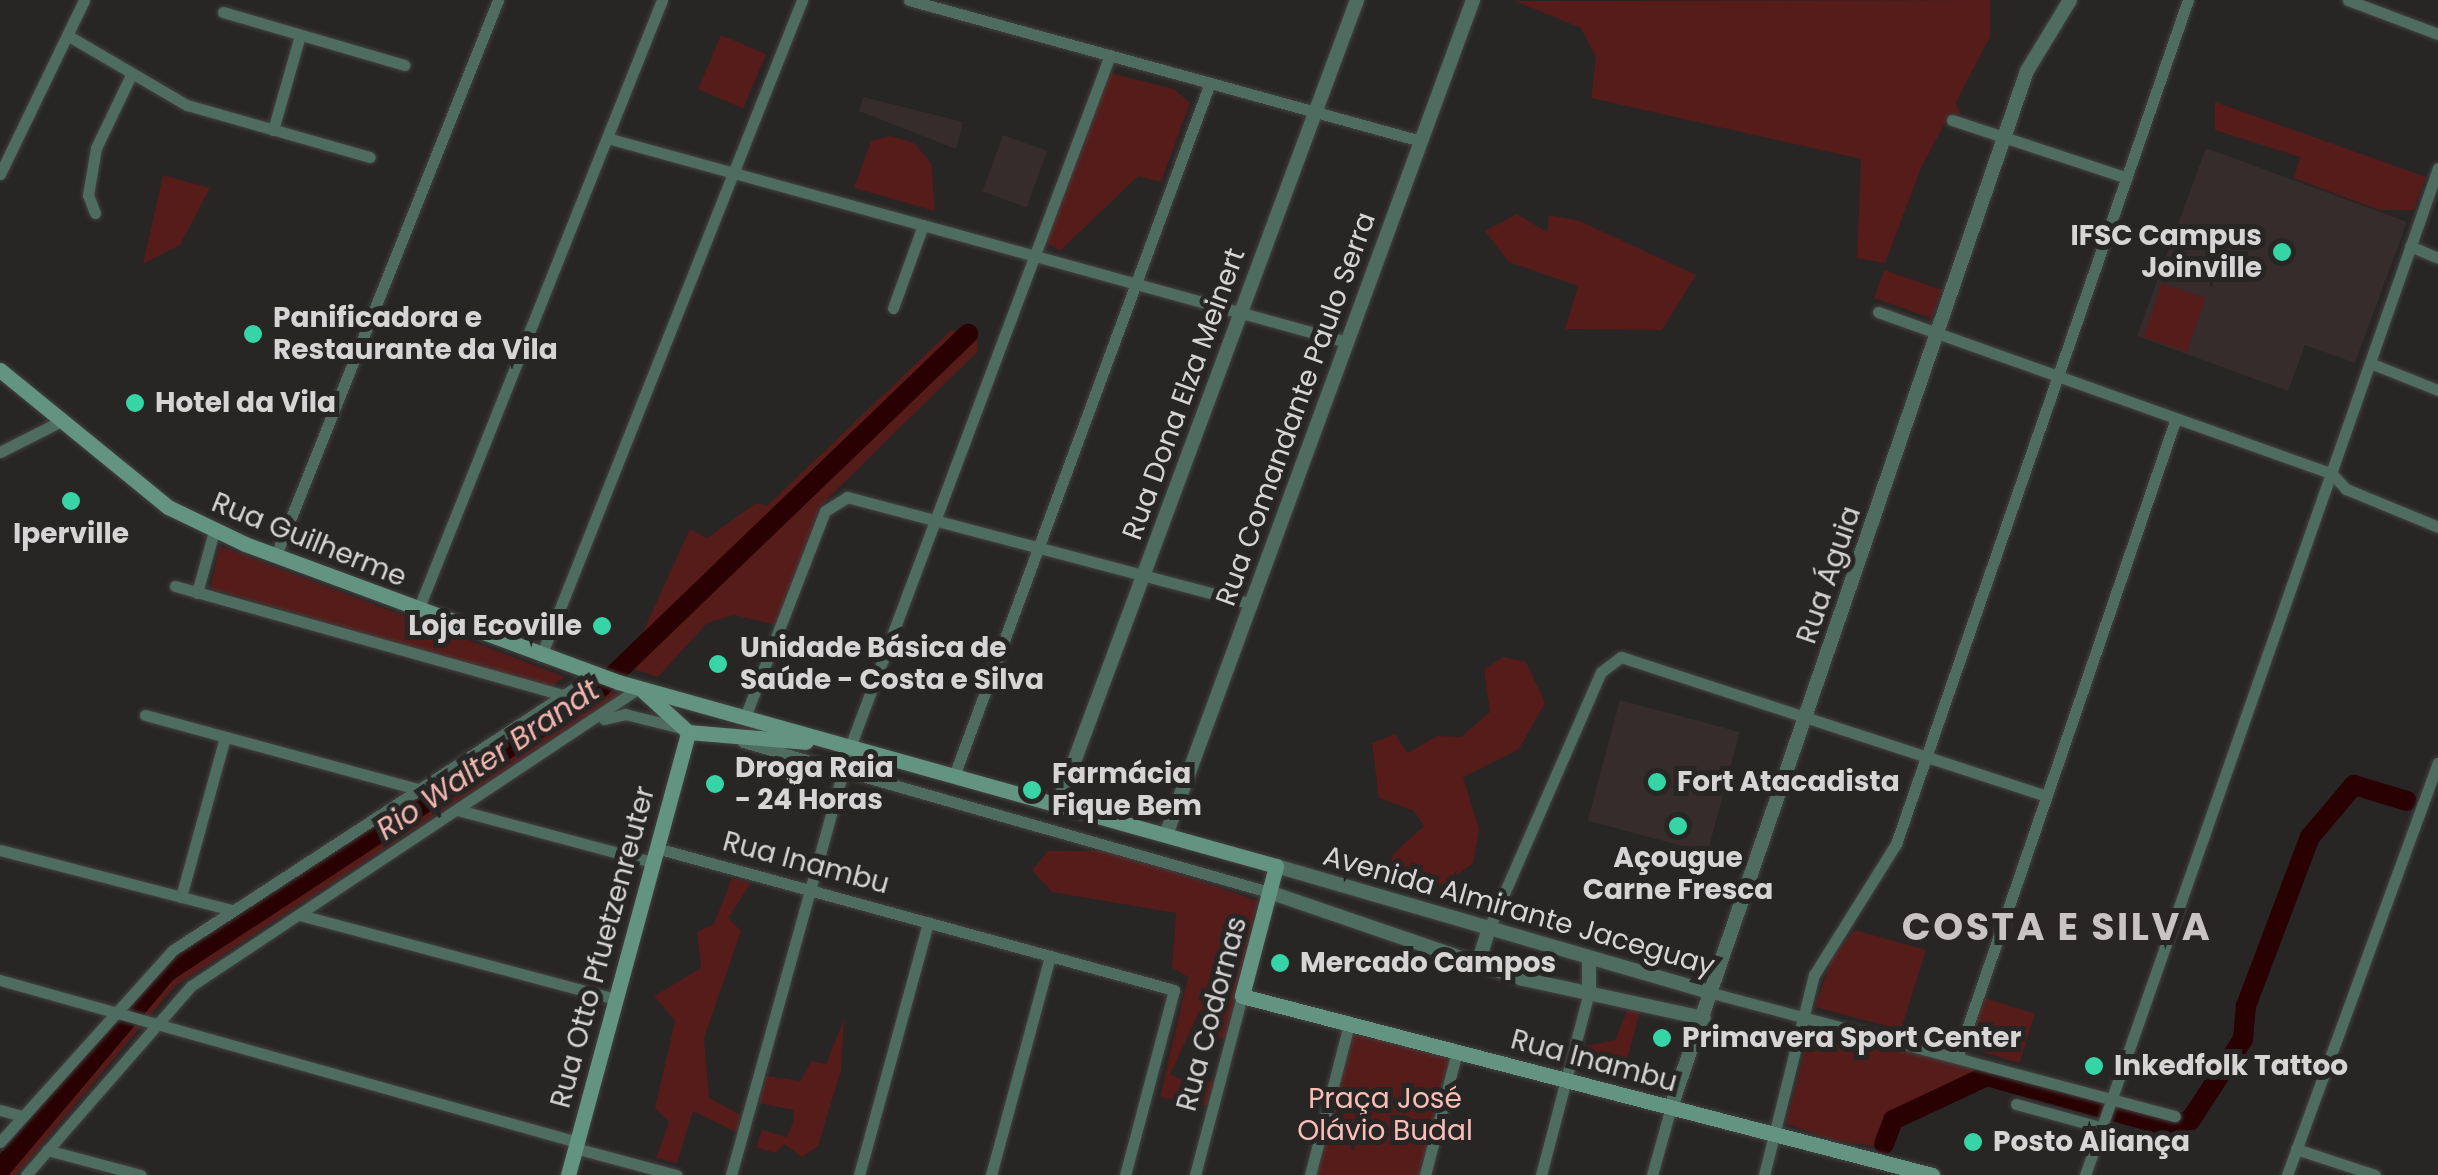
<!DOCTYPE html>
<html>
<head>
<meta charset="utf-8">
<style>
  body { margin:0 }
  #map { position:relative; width:2438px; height:1175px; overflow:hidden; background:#282525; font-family:Poppins,sans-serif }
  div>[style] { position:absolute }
  .built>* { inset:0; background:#362c2b; transform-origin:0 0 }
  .green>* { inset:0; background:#551c19; transform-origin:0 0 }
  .river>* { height:20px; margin:-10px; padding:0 10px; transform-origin:10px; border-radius:10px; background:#290102 }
  .roads { filter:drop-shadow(0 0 2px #444141) drop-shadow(0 0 2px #444141) }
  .minor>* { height:11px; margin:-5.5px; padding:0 5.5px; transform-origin:5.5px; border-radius:5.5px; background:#4e6c60 }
  .tertiary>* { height:14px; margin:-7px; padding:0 7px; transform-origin:7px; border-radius:7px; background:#4e6c60 }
  .secondary>* { height:15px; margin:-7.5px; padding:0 7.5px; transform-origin:7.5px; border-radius:7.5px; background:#639481 }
  .dots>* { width:28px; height:28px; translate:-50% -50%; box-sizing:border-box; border:5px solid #282525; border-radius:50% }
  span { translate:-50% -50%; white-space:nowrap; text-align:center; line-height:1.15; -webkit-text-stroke:10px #282525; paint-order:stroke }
  .poi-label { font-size:28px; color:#d6d4d4; font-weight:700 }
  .right { translate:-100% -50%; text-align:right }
  .left { translate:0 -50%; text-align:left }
  .street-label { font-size:28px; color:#d6d4d4 }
  .park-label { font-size:28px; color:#fbbeb7 }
  .water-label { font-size:30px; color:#f2b6af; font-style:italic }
  .district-label { font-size:38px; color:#c8c4c3; font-weight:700; letter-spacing:2.5px }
</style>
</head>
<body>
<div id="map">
  <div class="built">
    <div style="clip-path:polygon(863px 97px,963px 122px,956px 149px,859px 111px)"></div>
    <div style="left:1003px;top:135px;width:47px;height:60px;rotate:20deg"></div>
    <div style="clip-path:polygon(2206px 148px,2407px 222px,2355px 363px,2305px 345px,2288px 391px,2137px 336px)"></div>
    <div style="left:1620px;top:700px;width:124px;height:125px;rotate:15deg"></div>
  </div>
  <div class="green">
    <div style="clip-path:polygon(1990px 0,1990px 37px,1956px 102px,1961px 116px,1950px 113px,1921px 168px,1885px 263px,1857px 258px,1861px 159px,1591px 98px,1596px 57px,1581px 28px,1515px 1px)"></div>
    <div style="left:721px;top:35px;width:49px;height:59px;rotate:23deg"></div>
    <div style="clip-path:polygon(1106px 72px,1174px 89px,1190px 103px,1161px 182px,1138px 176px,1060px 251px,1040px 239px)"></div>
    <div style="clip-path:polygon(2215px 102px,2426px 177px,2414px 210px,2379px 210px,2294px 178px,2300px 157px,2215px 130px)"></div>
    <div style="clip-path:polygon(890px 136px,914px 143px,931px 163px,935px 211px,854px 188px,871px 141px)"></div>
    <div style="clip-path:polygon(163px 175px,210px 188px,180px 245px,143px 264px)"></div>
    <div style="clip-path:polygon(1517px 214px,1547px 232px,1549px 215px,1580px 221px,1696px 275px,1662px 330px,1565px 329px,1578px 286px,1509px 262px,1485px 231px)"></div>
    <div style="left:1884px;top:270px;width:61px;height:30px;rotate:19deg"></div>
    <div style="left:2162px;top:283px;width:46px;height:57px;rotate:19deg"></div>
    <div style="clip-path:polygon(951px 330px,977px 338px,978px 351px,820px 506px,777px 625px,734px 615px,707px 623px,658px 677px,627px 667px,690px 529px,707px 538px,756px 503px,767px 506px)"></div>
    <div style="clip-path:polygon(220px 546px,565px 677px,550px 688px,210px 588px)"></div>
    <div style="clip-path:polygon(1503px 657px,1526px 662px,1545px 703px,1519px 749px,1463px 777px,1479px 829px,1473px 863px,1445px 884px,1387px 879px,1393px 854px,1424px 826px,1414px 811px,1379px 798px,1372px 743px,1395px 734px,1407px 753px,1438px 736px,1461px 737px,1490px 712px,1484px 670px)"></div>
    <div style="clip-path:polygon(590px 683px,619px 695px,175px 986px,16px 1175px,0 1175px,0 1161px,172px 962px)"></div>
    <div style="clip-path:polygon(1048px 851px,1112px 851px,1258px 901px,1226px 1037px,1218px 1040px,1219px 1018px,1200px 1010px,1170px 1074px,1197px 1086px,1215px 1079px,1206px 1106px,1160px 1097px,1188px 977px,1172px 968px,1176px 913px,1052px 892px,1032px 870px)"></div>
    <div style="clip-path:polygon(732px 878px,751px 883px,728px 918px,741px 931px,704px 1038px,709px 1098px,739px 1114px,740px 1134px,693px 1111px,677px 1163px,656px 1158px,669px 1122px,655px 1108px,675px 1021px,654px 996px,701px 968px,697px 932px,714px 924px)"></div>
    <div style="clip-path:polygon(1855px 930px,1926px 950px,1901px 1030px,1815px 1007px,1833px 955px)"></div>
    <div style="left:1984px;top:998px;width:53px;height:52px;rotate:17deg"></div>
    <div style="clip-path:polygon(1641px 1007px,1622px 1079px,1570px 1066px,1576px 1048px,1615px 1040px,1628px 1009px)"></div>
    <div style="clip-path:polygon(844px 1019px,841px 1070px,818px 1146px,802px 1157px,784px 1144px,775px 1153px,756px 1147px,762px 1130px,787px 1137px,794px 1120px,793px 1110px,759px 1103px,766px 1076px,801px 1081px,811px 1061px,826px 1064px)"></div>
    <div style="clip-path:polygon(1354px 1030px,1454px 1056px,1423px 1175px,1315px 1175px)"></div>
    <div style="clip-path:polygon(1827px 1031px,2083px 1096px,2098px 1107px,1972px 1081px,1907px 1121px,1888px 1148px,1833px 1140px,1786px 1124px,1807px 1042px)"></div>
  </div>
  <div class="river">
    <div style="left:1884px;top:1144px;width:26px;rotate:-69deg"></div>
    <div style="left:1893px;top:1120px;width:104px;rotate:-25.1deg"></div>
    <div style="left:1987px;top:1076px;width:184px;rotate:15.5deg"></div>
    <div style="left:2164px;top:1125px;width:26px;rotate:-9deg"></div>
    <div style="left:2190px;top:1121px;width:98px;rotate:-57.1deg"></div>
    <div style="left:2243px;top:1039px;width:33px;rotate:-85deg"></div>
    <div style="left:2246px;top:1006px;width:181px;rotate:-69.3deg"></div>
    <div style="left:2310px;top:837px;width:68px;rotate:-49.8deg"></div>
    <div style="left:2354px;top:785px;width:55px;rotate:16.8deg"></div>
    <div style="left:0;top:1170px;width:259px;rotate:-49.9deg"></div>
    <div style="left:167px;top:972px;width:518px;rotate:-33.26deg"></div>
    <div style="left:600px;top:688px;width:511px;rotate:-43.89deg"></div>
  </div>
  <div class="roads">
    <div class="minor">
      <div style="left:909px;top:0;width:531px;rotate:15.4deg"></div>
      <div style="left:2348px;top:0;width:96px;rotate:20.7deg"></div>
      <div style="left:223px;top:12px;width:189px;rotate:16.3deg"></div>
      <div style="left:67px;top:35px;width:139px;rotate:30.3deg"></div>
      <div style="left:187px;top:105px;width:190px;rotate:15.9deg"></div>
      <div style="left:1952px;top:120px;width:184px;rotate:18.3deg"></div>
      <div style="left:273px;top:130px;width:99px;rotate:-74.1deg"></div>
      <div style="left:607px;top:138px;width:768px;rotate:15.41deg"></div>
      <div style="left:0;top:174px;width:193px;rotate:-64.2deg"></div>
      <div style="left:95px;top:213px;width:19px;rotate:-111deg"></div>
      <div style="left:88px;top:195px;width:48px;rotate:-80.3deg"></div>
      <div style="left:96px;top:148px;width:83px;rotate:-64.4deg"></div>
      <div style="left:2410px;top:246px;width:30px;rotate:23deg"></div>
      <div style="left:893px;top:308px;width:88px;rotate:-70.1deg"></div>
      <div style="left:1878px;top:312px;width:481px;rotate:19.6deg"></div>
      <div style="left:2331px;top:473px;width:22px;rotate:47deg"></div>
      <div style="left:2346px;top:489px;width:100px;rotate:22.4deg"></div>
      <div style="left:2370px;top:363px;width:73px;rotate:21.7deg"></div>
      <div style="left:0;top:452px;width:68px;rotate:-26.9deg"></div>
      <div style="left:276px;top:555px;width:598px;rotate:-68.2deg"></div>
      <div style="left:175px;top:586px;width:403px;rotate:15.7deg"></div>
      <div style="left:197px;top:593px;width:64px;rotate:-74.7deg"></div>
      <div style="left:418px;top:610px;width:657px;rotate:-68.2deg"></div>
      <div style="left:541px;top:656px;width:706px;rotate:-68.3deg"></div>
      <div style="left:145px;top:715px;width:283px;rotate:15.2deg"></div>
      <div style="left:745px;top:717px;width:221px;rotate:-68.8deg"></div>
      <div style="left:825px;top:511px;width:26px;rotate:-32deg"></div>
      <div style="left:847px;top:497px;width:418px;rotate:14.8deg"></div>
      <div style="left:604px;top:719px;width:22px;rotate:-13deg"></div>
      <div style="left:625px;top:714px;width:58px;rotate:14deg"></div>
      <div style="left:743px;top:742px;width:547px;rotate:15.92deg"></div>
      <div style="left:954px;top:776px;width:739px;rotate:-69.73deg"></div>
      <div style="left:458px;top:810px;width:201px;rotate:15deg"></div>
      <div style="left:656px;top:848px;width:537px;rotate:15.33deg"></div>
      <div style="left:1174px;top:990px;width:191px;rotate:104.8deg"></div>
      <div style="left:0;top:850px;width:240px;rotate:14.5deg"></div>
      <div style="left:181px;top:897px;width:166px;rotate:-74.6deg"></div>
      <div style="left:300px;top:915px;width:326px;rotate:14.9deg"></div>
      <div style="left:1489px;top:928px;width:279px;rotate:-66.4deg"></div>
      <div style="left:1601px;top:672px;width:25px;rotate:-37deg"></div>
      <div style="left:1621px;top:657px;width:447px;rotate:18.1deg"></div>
      <div style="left:0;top:980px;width:599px;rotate:15.68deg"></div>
      <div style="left:1712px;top:993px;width:479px;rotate:14.9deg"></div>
      <div style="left:1958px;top:1055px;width:673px;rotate:-71.11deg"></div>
      <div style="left:2016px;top:1104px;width:87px;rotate:15.3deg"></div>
      <div style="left:0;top:1110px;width:24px;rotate:15deg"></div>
      <div style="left:0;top:1142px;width:258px;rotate:-48deg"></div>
      <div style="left:173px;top:950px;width:505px;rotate:-33.12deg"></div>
      <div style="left:575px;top:1148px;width:105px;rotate:15deg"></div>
      <div style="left:2296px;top:1149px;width:83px;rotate:18.2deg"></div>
      <div style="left:47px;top:1150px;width:97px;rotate:14.9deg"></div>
      <div style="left:26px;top:1175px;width:251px;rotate:-48.9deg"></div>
      <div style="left:191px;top:986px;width:538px;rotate:-33.63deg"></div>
      <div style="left:731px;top:1175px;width:444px;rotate:-74.5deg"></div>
      <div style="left:850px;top:747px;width:739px;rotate:-69.41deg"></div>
      <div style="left:859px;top:1175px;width:262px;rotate:-74.7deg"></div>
      <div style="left:991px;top:1175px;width:227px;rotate:-74.9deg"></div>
      <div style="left:1195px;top:1175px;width:185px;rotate:-75.3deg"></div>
      <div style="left:1310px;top:1175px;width:156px;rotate:-75.5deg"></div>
      <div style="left:1425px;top:1175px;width:128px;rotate:-75.5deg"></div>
      <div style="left:1541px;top:1175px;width:189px;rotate:-75.3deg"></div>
      <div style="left:1652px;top:1175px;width:71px;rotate:-74.4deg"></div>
      <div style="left:1764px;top:1175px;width:206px;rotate:-76deg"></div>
      <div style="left:1814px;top:975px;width:155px;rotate:-58deg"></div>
      <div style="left:1896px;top:844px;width:893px;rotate:-70.92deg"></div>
      <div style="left:2085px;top:1175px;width:1067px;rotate:-70.68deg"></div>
      <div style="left:2287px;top:1175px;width:439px;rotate:-69.9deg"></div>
    </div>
    <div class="tertiary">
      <div style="left:1058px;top:805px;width:859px;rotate:-69.62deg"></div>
      <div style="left:1166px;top:835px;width:890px;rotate:-69.81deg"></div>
      <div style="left:1276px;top:866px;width:454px;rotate:16.2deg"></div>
      <div style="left:1269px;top:892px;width:268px;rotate:18.9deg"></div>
      <div style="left:1523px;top:979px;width:185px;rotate:12.2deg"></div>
      <div style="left:1478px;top:964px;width:38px;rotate:-73deg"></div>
      <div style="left:1589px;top:992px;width:34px;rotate:-90deg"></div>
      <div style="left:1671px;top:1107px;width:1095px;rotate:-71.04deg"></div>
      <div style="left:2027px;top:71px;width:83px;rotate:-58.8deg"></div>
    </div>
    <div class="secondary">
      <div style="left:0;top:370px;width:217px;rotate:39.2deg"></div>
      <div style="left:168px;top:507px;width:85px;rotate:25.7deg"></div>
      <div style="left:245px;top:544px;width:398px;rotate:20.3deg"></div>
      <div style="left:618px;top:682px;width:683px;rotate:15.62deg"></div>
      <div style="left:1276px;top:866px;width:134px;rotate:104.7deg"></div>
      <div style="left:1242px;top:996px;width:713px;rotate:14.54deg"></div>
      <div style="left:642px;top:690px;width:62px;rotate:42.4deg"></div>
      <div style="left:688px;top:732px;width:118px;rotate:4.8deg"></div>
      <div style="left:568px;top:1175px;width:459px;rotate:-74.8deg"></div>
    </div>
  </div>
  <div class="dots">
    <div style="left:2282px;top:252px;background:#37d4a6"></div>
    <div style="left:253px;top:334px;background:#37d4a6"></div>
    <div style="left:135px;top:403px;background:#37d4a6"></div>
    <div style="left:71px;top:501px;background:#37d4a6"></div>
    <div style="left:602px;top:626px;background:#37d4a6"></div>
    <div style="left:718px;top:664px;background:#37d4a6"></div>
    <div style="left:1657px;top:782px;background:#37d4a6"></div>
    <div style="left:715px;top:784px;background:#37d4a6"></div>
    <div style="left:1032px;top:790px;background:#37d4a6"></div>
    <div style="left:1678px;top:826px;background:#37d4a6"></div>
    <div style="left:1280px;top:963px;background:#37d4a6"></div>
    <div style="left:1662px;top:1038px;background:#37d4a6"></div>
    <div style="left:2094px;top:1066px;background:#37d4a6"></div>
    <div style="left:1973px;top:1142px;background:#37d4a6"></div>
  </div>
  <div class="poi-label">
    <span class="right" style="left:2262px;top:252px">IFSC Campus<br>Joinville</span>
    <span class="left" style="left:273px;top:334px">Panificadora e<br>Restaurante da Vila</span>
    <span class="left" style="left:155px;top:403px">Hotel da Vila</span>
    <span style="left:71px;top:534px">Iperville</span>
    <span class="right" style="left:582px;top:626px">Loja Ecoville</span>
    <span class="left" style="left:740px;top:664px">Unidade Básica de<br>Saúde - Costa e Silva</span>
    <span class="left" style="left:735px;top:784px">Droga Raia<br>- 24 Horas</span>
    <span class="left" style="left:1052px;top:790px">Farmácia<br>Fique Bem</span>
    <span class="left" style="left:1677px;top:782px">Fort Atacadista</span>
    <span style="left:1678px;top:874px">Açougue<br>Carne Fresca</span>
    <span class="left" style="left:1300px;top:963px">Mercado Campos</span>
    <span class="left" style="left:1682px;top:1038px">Primavera Sport Center</span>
    <span class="left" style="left:2114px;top:1066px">Inkedfolk Tattoo</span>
    <span class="left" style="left:1993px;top:1142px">Posto Aliança</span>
  </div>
  <div class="street-label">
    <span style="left:1184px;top:394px;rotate:-70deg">Rua Dona Elza Meinert</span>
    <span style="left:1296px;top:409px;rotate:-70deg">Rua Comandante Paulo Serra</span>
    <span style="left:309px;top:540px;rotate:22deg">Rua Guilherme</span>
    <span style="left:1829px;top:575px;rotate:-71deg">Rua Águia</span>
    <span style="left:806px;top:863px;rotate:15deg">Rua Inambu</span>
    <span style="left:1519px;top:911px;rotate:16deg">Avenida Almirante Jaceguay</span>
    <span style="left:603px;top:947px;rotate:-75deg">Rua Otto Pfuetzenreuter</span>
    <span style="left:1212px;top:1014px;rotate:-75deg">Rua Codornas</span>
    <span style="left:1594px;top:1061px;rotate:15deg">Rua Inambu</span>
  </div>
  <div class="park-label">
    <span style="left:1385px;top:1115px">Praça José<br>Olávio Budal</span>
  </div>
  <div class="water-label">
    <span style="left:488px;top:760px;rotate:-34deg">Rio Walter Brandt</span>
  </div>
  <div class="district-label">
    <span style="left:2057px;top:927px">COSTA E SILVA</span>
  </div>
</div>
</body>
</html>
